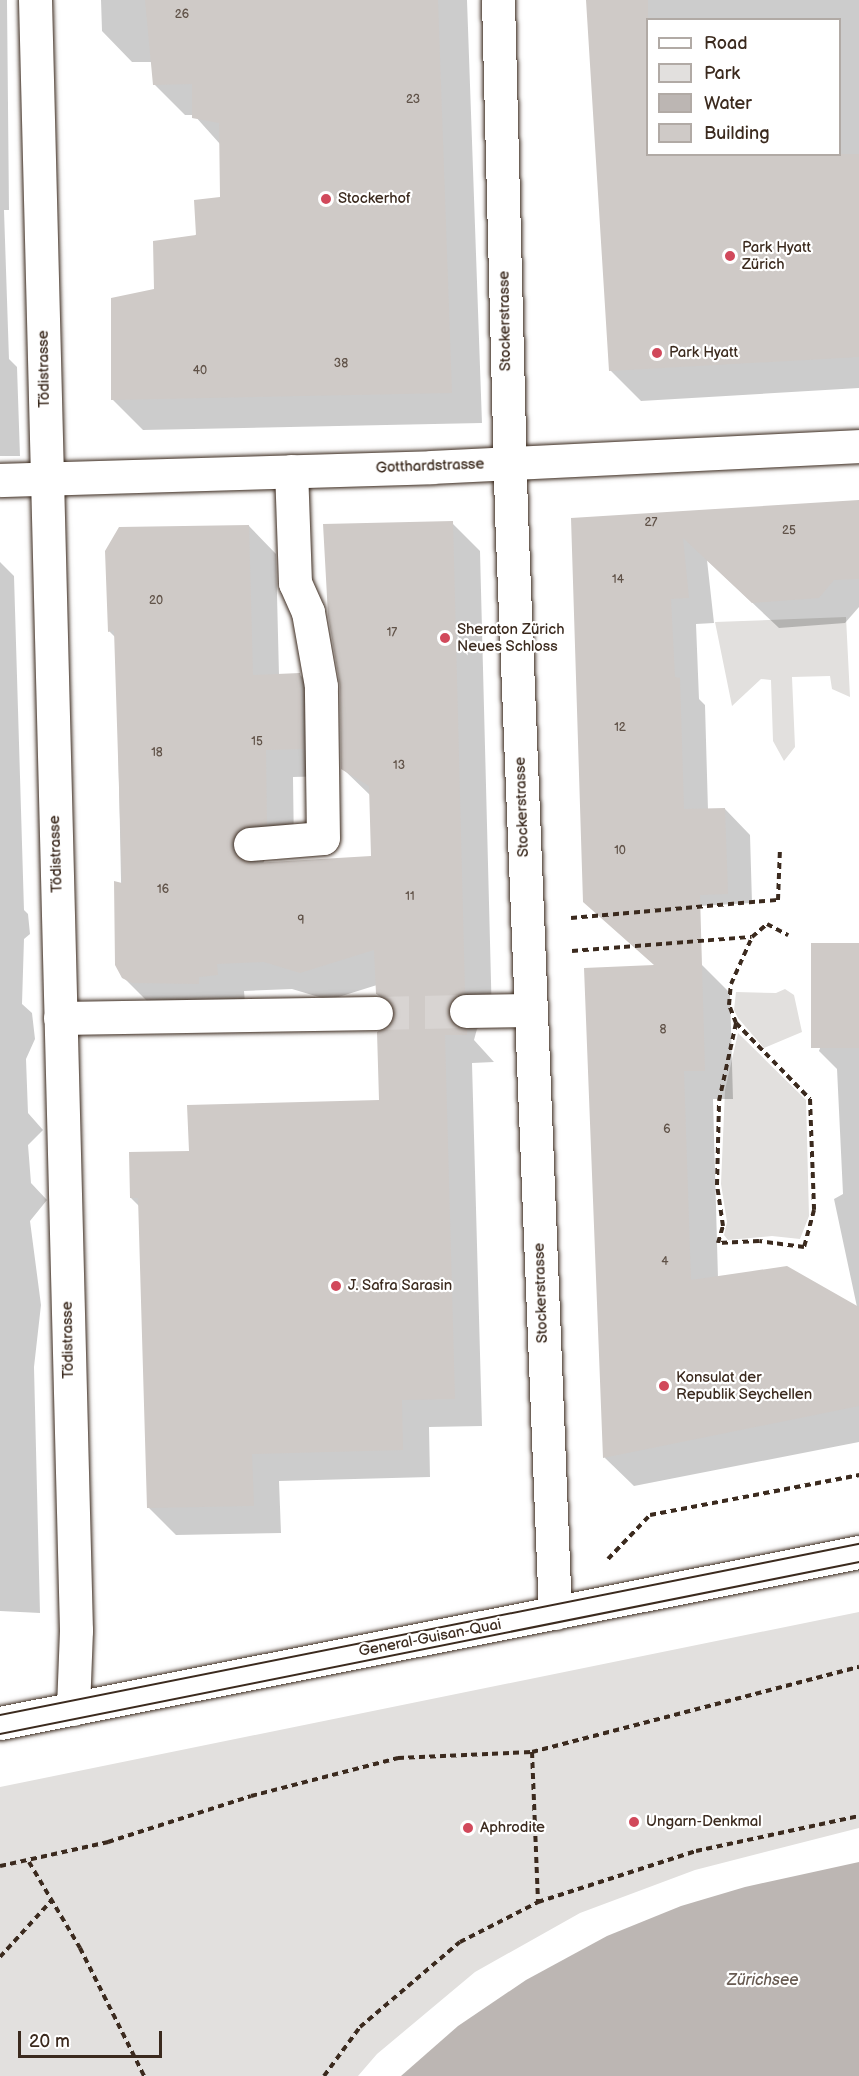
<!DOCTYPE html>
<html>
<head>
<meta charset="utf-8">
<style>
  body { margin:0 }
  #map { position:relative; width:859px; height:2076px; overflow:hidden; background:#fff; font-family:"Balsamiq Sans",sans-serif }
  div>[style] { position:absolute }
  .green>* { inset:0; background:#e2e0de }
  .water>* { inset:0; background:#bcb6b3 }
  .shadow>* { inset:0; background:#0003 }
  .building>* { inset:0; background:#cfcac7; transform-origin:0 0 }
  .minor-tunnel>* { height:33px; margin-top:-16.5px; transform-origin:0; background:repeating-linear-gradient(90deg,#d8d4d2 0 33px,transparent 0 49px) }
  .path>* { height:4px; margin-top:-2px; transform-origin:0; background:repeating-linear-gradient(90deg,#3b2a1e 0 6px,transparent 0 10.5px) }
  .roads { filter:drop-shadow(0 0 2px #3b2a1e) drop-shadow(0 0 2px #3b2a1e) }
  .minor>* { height:33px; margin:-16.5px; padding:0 16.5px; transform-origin:16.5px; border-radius:16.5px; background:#fff }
  .major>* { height:33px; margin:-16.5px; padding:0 16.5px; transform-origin:16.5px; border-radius:16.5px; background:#fff }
  .tram>* { height:1.5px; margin:-0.75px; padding:0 0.75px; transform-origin:0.75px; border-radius:0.75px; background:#3b2a1e }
  .dots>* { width:16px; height:16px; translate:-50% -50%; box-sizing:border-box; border:3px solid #fff; border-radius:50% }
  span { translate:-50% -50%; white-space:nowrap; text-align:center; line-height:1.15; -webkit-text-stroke:4.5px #fff; paint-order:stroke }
  .number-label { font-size:12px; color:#605248 }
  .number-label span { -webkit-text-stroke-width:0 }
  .poi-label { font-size:15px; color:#3b2a1e }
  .left { translate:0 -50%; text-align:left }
  .street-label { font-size:15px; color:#3b2a1e }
  .water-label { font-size:16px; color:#685b52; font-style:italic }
  .legend { position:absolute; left:646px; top:18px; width:195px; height:138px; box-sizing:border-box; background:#fff; border:2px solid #b1aaa5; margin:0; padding:8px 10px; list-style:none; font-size:18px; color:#3b2a1e }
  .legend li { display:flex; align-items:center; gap:12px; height:30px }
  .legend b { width:30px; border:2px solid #b1aaa5 }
  .scale { position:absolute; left:18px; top:2031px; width:144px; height:27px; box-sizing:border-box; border:3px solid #3b2a1e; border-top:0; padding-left:8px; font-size:18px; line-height:21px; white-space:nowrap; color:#3b2a1e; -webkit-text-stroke:4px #fff; paint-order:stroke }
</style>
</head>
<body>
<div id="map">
  <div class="green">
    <div style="clip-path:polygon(846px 617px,850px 697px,832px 689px,830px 676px,792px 677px,795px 747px,784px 761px,773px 741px,771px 680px,761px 679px,732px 706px,715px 622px)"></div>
    <div style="clip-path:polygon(785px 989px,794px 995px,802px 1032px,764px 1048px,738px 1018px,734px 1010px,736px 992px,776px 993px)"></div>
    <div style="clip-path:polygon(738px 1033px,806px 1100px,809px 1216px,800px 1239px,772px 1236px,728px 1240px,724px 1235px,727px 1222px,721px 1184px,725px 1090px)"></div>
    <div style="clip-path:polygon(859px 1612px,859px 1828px,695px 1870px,580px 1913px,475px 1972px,377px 2054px,358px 2076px,0 2076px,0 1787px)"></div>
  </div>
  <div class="water">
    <div style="clip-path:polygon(859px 1862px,859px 2076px,401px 2076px,458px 2026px,526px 1980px,607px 1936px,681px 1906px,745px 1887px)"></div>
  </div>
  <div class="shadow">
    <div style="clip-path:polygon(0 0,7px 0,9px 210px,4px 210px,9px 359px,17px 367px,20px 456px,0 456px)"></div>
    <div style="clip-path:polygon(101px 0,467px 0,482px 423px,143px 430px,112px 399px,156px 290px,222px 198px,220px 144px,194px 115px,185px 115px,155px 85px,153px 62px,132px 62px,102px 31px)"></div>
    <div style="clip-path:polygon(evenodd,587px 0,859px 0,859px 388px,641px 401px,611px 371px,587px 0,648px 20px,840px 20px,840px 154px,648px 154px,648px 20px)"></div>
    <div style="clip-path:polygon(859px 503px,859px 607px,845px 623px,779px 628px,707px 560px,714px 623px,696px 624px,699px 699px,705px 705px,708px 810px,725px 809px,750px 835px,752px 903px,609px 911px,572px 519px)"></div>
    <div style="clip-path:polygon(452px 523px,480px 551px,492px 1020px,477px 1029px,474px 1040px,494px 1062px,472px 1063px,482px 1426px,429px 1427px,430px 1477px,279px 1481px,281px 1533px,176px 1535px,148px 1507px,140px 1207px,131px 1198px,190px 1152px,381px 1102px,396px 1013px,377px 994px,377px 985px,329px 1000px,292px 989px,244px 991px,245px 1002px,151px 1005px,123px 977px,116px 638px,109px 631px,249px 526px,276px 554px,279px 675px,299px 674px,327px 702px,330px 776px,293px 777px,294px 851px,267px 855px,263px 864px,373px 858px,371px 796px,342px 768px)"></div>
    <div style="clip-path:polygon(0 562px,14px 576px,24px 910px,28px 914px,30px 934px,24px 939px,22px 1004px,32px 1013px,35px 1039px,26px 1059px,28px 1113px,43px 1130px,28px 1145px,31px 1183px,47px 1200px,30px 1221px,41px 1305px,34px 1367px,40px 1613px,0 1611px)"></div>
    <div style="clip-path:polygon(859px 944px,859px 1442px,634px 1486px,605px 1458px,701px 964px,730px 993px,733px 1099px,713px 1099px,718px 1278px,857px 1307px,834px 1199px,843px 1194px,837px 1069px,819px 1051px)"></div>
  </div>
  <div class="building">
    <div style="clip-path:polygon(145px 0,438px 0,452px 393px,111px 400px,111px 298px,154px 289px,153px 241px,196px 235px,194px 200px,220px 197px,219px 123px,192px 118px,192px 84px,153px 85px)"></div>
    <div style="clip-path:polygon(586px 0,648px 0,648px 154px,859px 154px,859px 357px,609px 371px)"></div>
    <div style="clip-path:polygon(859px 500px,859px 579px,834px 580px,819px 598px,752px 603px,683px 538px,689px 598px,671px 599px,675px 677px,680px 678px,684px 809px,725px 808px,728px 894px,700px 895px,705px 1071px,684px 1071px,691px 1280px,787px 1266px,859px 1307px,859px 1406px,603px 1458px,584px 968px,654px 965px,583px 902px,571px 518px)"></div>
    <div style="clip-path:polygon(453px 521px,465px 992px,450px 1001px,447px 1012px,450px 1021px,467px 1030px,467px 1035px,445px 1035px,455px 1399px,402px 1400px,403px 1450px,252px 1454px,254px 1506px,147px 1508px,138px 1198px,130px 1198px,129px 1152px,189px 1151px,187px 1105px,379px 1100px,377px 1032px,392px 1023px,395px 1012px,386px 997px,376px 994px,374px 950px,300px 973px,264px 962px,217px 964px,218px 975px,199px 977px,199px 984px,132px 983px,122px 978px,115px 965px,114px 881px,122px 883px,114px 630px,108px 632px,105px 551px,119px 527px,249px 525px,253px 675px,300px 673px,303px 749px,266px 750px,267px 824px,239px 829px,231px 845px,234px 854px,252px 863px,371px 856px,369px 786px,341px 769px,340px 686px,328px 615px,323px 524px)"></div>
    <div style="left:859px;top:943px;width:105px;height:48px;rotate:90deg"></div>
  </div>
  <div class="minor-tunnel">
    <div style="left:376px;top:1013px;width:90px;rotate:-1.3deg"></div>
  </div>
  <div class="path">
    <div style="left:571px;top:918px;width:208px;rotate:-5deg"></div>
    <div style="left:778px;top:900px;width:51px;rotate:-87.8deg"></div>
    <div style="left:572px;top:951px;width:180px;rotate:-4.5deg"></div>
    <div style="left:736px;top:1023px;width:106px;rotate:45.8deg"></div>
    <div style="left:810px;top:1099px;width:111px;rotate:87.9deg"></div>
    <div style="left:814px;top:1210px;width:38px;rotate:105deg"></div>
    <div style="left:804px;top:1247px;width:45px;rotate:-172.4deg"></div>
    <div style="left:759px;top:1241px;width:41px;rotate:177.2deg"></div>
    <div style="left:718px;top:1243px;width:18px;rotate:-74deg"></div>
    <div style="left:723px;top:1226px;width:41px;rotate:-98.3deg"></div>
    <div style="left:717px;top:1185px;width:84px;rotate:-88.6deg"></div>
    <div style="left:719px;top:1101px;width:80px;rotate:-77.7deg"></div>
    <div style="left:736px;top:1023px;width:19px;rotate:-111deg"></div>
    <div style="left:729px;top:1005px;width:21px;rotate:-85deg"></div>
    <div style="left:731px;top:984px;width:51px;rotate:-65.9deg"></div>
    <div style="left:752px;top:937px;width:20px;rotate:-41deg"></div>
    <div style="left:767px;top:924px;width:24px;rotate:28deg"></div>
    <div style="left:608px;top:1559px;width:61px;rotate:-46.3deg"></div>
    <div style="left:650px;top:1515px;width:213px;rotate:-10.8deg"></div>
    <div style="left:532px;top:1752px;width:150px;rotate:87.7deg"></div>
    <div style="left:29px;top:1862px;width:100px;rotate:59.3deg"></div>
    <div style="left:80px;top:1948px;width:143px;rotate:63.4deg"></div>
    <div style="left:0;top:1866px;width:111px;rotate:-12.5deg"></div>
    <div style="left:108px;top:1842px;width:150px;rotate:-17.8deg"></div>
    <div style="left:251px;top:1796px;width:152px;rotate:-14.5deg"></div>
    <div style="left:398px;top:1758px;width:134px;rotate:-2.6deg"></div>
    <div style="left:532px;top:1752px;width:338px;rotate:-14.6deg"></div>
    <div style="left:0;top:1957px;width:76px;rotate:-47.7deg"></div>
    <div style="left:324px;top:2076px;width:61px;rotate:-53.7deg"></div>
    <div style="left:360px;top:2027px;width:131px;rotate:-40.4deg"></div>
    <div style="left:460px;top:1942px;width:88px;rotate:-27.1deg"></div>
    <div style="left:538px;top:1902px;width:166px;rotate:-17.9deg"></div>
    <div style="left:696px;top:1851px;width:167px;rotate:-12.1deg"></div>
  </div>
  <div class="roads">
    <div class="minor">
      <div style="left:35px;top:0;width:1631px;rotate:88.56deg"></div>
      <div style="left:76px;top:1630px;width:79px;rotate:92.2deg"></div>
      <div style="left:498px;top:0;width:513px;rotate:88.55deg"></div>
      <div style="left:511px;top:513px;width:1101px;rotate:87.71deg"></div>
      <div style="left:0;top:480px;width:432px;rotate:-1.7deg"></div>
      <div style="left:432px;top:467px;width:428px;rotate:-2.8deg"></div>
      <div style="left:250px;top:844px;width:73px;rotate:-4.7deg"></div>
      <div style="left:323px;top:838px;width:152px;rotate:-90.8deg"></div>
      <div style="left:321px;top:686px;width:75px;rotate:-100deg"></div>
      <div style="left:308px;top:612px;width:32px;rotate:-114deg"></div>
      <div style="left:295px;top:583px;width:112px;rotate:-92deg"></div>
      <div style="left:466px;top:1011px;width:63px;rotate:-0.9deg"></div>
      <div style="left:60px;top:1018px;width:316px;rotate:-0.9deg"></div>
    </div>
    <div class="major">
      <div style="left:0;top:1723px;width:876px;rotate:-11.26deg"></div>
    </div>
  </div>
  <div class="tram">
    <div style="left:0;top:1715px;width:876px;rotate:-11.26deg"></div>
    <div style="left:0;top:1734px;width:876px;rotate:-11.32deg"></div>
  </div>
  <div class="dots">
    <div style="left:326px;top:199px;background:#d1495b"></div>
    <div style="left:730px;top:256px;background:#d1495b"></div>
    <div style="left:657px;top:353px;background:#d1495b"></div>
    <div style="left:445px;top:638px;background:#d1495b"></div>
    <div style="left:336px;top:1286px;background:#d1495b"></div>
    <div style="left:664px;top:1386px;background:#d1495b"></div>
    <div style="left:634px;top:1822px;background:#d1495b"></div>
    <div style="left:468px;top:1828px;background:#d1495b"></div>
  </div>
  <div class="number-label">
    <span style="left:182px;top:15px">26</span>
    <span style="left:413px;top:100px">23</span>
    <span style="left:341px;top:364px">38</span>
    <span style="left:200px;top:371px">40</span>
    <span style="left:651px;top:523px">27</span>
    <span style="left:789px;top:531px">25</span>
    <span style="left:618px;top:580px">14</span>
    <span style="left:156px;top:601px">20</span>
    <span style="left:392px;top:633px">17</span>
    <span style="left:620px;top:728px">12</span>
    <span style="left:257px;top:742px">15</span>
    <span style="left:157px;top:753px">18</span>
    <span style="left:399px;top:766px">13</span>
    <span style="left:620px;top:851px">10</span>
    <span style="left:163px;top:890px">16</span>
    <span style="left:410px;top:897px">11</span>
    <span style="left:301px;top:921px">9</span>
    <span style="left:663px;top:1030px">8</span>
    <span style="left:667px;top:1130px">6</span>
    <span style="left:665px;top:1262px">4</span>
  </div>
  <div class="poi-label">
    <span class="left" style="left:338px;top:199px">Stockerhof</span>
    <span class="left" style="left:742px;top:256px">Park Hyatt<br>Zürich</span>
    <span class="left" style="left:669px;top:353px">Park Hyatt</span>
    <span class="left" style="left:457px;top:638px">Sheraton Zürich<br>Neues Schloss</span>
    <span class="left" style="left:348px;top:1286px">J. Safra Sarasin</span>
    <span class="left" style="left:676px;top:1386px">Konsulat der<br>Republik Seychellen</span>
    <span class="left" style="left:646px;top:1822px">Ungarn-Denkmal</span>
    <span class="left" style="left:480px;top:1828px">Aphrodite</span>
  </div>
  <div class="street-label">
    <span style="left:505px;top:321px;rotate:-91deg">Stockerstrasse</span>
    <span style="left:44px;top:369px;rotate:-91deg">Tödistrasse</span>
    <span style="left:430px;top:466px;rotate:-2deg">Gotthardstrasse</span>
    <span style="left:522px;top:807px;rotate:-92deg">Stockerstrasse</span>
    <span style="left:56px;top:854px;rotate:-92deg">Tödistrasse</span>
    <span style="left:541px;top:1293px;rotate:-92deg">Stockerstrasse</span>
    <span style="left:68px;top:1340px;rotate:-91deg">Tödistrasse</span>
    <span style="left:430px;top:1638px;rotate:-11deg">General-Guisan-Quai</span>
  </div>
  <div class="water-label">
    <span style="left:763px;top:1981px">Zürichsee</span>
  </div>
  <ul class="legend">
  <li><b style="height:8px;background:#fff"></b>Road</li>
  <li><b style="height:16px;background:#e2e0de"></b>Park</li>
  <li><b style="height:16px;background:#bcb6b3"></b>Water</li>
  <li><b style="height:16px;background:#cfcac7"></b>Building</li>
  </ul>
  <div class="scale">20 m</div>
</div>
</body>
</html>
